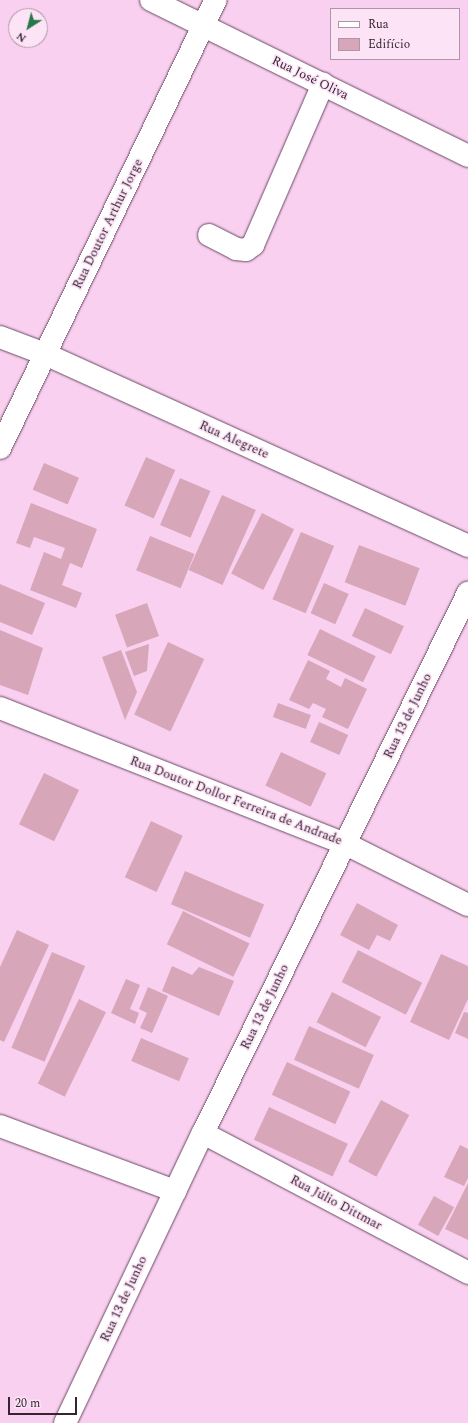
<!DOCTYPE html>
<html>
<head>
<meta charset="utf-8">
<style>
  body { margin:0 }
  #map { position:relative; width:468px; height:1423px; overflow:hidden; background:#f9d0ef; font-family:Spectral,serif }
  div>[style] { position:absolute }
  .building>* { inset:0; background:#d7a7b9; transform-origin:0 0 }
  .roads { filter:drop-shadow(0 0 1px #6b4964) drop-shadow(0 0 1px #6b4964) }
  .minor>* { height:22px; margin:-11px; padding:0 11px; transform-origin:11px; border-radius:11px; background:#fff }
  span { translate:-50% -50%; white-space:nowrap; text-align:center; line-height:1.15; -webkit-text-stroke:3px #fce3f6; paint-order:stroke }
  .street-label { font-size:13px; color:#342531 }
  .legend { position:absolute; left:330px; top:8px; width:130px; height:52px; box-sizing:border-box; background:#fce3f6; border:1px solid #ac97a7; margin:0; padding:5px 7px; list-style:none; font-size:12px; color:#342531 }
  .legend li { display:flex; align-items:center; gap:8px; height:20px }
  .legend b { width:20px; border:1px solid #ac97a7 }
  .north { position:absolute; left:8px; top:8px; width:40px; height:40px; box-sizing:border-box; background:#fce3f6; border:1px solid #ac97a7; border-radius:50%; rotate:216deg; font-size:11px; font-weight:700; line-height:16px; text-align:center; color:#342531 }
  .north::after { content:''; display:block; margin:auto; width:14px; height:18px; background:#267849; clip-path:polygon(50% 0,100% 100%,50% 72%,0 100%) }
  .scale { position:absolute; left:8px; top:1397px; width:69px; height:18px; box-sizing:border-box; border:2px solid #342531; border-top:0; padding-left:5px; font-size:12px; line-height:14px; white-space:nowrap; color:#342531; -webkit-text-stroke:3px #fce3f6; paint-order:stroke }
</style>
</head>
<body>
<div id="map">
  <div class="building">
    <div style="left:146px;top:457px;width:32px;height:53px;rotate:24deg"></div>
    <div style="left:44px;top:463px;width:38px;height:29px;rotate:23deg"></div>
    <div style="left:180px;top:478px;width:33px;height:51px;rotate:23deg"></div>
    <div style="left:222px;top:495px;width:37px;height:82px;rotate:24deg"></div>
    <div style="clip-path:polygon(31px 503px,97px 529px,82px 568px,70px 563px,62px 585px,82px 593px,76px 608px,30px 590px,44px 552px,61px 559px,65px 548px,34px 537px,30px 548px,16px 543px)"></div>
    <div style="left:262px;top:513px;width:36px;height:68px;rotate:27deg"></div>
    <div style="left:301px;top:532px;width:36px;height:73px;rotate:23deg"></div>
    <div style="left:150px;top:536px;width:48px;height:37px;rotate:22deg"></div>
    <div style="left:359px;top:545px;width:65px;height:40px;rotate:21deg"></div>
    <div style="left:324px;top:583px;width:27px;height:33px;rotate:24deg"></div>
    <div style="clip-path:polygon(0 584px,45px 603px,32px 635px,0 622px)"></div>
    <div style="left:147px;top:603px;width:35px;height:34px;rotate:70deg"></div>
    <div style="left:365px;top:608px;width:43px;height:31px;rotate:25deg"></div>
    <div style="left:320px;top:629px;width:62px;height:29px;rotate:26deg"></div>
    <div style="clip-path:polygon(0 630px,43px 648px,28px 695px,0 685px)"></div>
    <div style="left:168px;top:642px;width:40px;height:80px;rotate:25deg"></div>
    <div style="clip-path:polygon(149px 644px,147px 671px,134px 676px,125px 652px)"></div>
    <div style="clip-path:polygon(121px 650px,137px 692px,125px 720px,102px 657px)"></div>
    <div style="clip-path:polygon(308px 660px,330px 671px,326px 679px,341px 687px,345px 678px,367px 689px,348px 729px,322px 717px,326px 709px,313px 703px,309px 709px,289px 700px)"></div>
    <div style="left:278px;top:703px;width:35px;height:15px;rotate:20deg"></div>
    <div style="left:319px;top:722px;width:32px;height:22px;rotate:24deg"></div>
    <div style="left:281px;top:752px;width:50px;height:37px;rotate:25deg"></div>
    <div style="left:44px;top:773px;width:39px;height:57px;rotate:26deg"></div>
    <div style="left:151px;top:821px;width:35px;height:62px;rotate:25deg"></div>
    <div style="left:185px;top:871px;width:86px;height:36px;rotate:23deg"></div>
    <div style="clip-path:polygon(357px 903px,398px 925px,390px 941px,377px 935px,369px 950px,340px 935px)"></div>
    <div style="left:183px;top:911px;width:74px;height:37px;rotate:26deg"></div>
    <div style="clip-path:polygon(17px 930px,49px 945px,4px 1042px,0 1040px,0 967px)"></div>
    <div style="left:358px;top:950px;width:72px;height:36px;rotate:27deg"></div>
    <div style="left:52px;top:952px;width:36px;height:104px;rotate:23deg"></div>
    <div style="clip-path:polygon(441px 954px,468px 966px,468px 999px,449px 1040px,410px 1022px)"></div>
    <div style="clip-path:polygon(172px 966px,192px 975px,199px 967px,234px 981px,219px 1016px,162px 991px)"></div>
    <div style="clip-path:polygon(126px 979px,140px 985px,130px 1009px,139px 1013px,135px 1024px,111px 1013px)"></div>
    <div style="clip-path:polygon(148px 987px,168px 996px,152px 1033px,140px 1028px,147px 1013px,139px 1009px)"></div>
    <div style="left:332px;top:992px;width:55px;height:34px;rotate:27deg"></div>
    <div style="left:79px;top:999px;width:30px;height:94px;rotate:26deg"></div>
    <div style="clip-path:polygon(464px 1012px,468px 1013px,468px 1039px,455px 1033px)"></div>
    <div style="left:309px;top:1026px;width:71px;height:37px;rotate:24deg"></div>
    <div style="left:141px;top:1038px;width:52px;height:25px;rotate:23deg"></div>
    <div style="left:287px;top:1062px;width:70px;height:36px;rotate:25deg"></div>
    <div style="left:381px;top:1100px;width:32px;height:70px;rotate:28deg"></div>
    <div style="left:269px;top:1107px;width:87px;height:36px;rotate:25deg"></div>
    <div style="clip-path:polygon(460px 1145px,468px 1149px,468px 1178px,464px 1186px,444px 1177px)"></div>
    <div style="clip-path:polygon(468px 1183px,468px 1240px,445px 1229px)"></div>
    <div style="left:434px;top:1196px;width:23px;height:33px;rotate:29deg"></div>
  </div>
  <div class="roads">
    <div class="minor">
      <div style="left:151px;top:0;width:353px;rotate:26.2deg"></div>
      <div style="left:209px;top:235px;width:30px;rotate:27deg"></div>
      <div style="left:236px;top:249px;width:10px;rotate:6deg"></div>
      <div style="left:246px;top:250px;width:9px;rotate:-36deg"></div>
      <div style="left:253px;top:245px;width:176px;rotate:-66.5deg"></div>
      <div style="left:0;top:337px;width:48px;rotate:20.7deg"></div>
      <div style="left:45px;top:354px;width:465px;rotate:24.4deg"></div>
      <div style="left:0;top:448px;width:497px;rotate:-64.3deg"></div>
      <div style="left:0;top:708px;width:372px;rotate:21.5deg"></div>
      <div style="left:346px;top:844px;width:136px;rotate:26.6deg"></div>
      <div style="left:0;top:1126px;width:187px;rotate:20.4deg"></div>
      <div style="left:203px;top:1133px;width:300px;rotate:27.8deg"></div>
      <div style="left:65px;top:1423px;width:321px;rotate:-64.6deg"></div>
      <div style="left:203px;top:1133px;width:602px;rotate:-63.86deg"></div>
    </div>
  </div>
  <div class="street-label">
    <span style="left:310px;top:78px;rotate:26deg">Rua José Oliva</span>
    <span style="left:108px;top:224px;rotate:-64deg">Rua Doutor Arthur Jorge</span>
    <span style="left:234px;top:440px;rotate:24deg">Rua Alegrete</span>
    <span style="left:408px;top:716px;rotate:-64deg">Rua 13 de Junho</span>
    <span style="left:236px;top:801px;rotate:21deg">Rua Doutor Dollor Ferreira de Andrade</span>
    <span style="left:265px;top:1007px;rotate:-64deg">Rua 13 de Junho</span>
    <span style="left:336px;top:1203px;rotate:28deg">Rua Júlio Dittmar</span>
    <span style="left:124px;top:1299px;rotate:-65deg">Rua 13 de Junho</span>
  </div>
  <ul class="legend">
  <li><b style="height:5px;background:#fff"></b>Rua</li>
  <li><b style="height:11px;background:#d7a7b9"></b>Edifício</li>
  </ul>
  <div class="north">N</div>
  <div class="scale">20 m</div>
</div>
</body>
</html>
